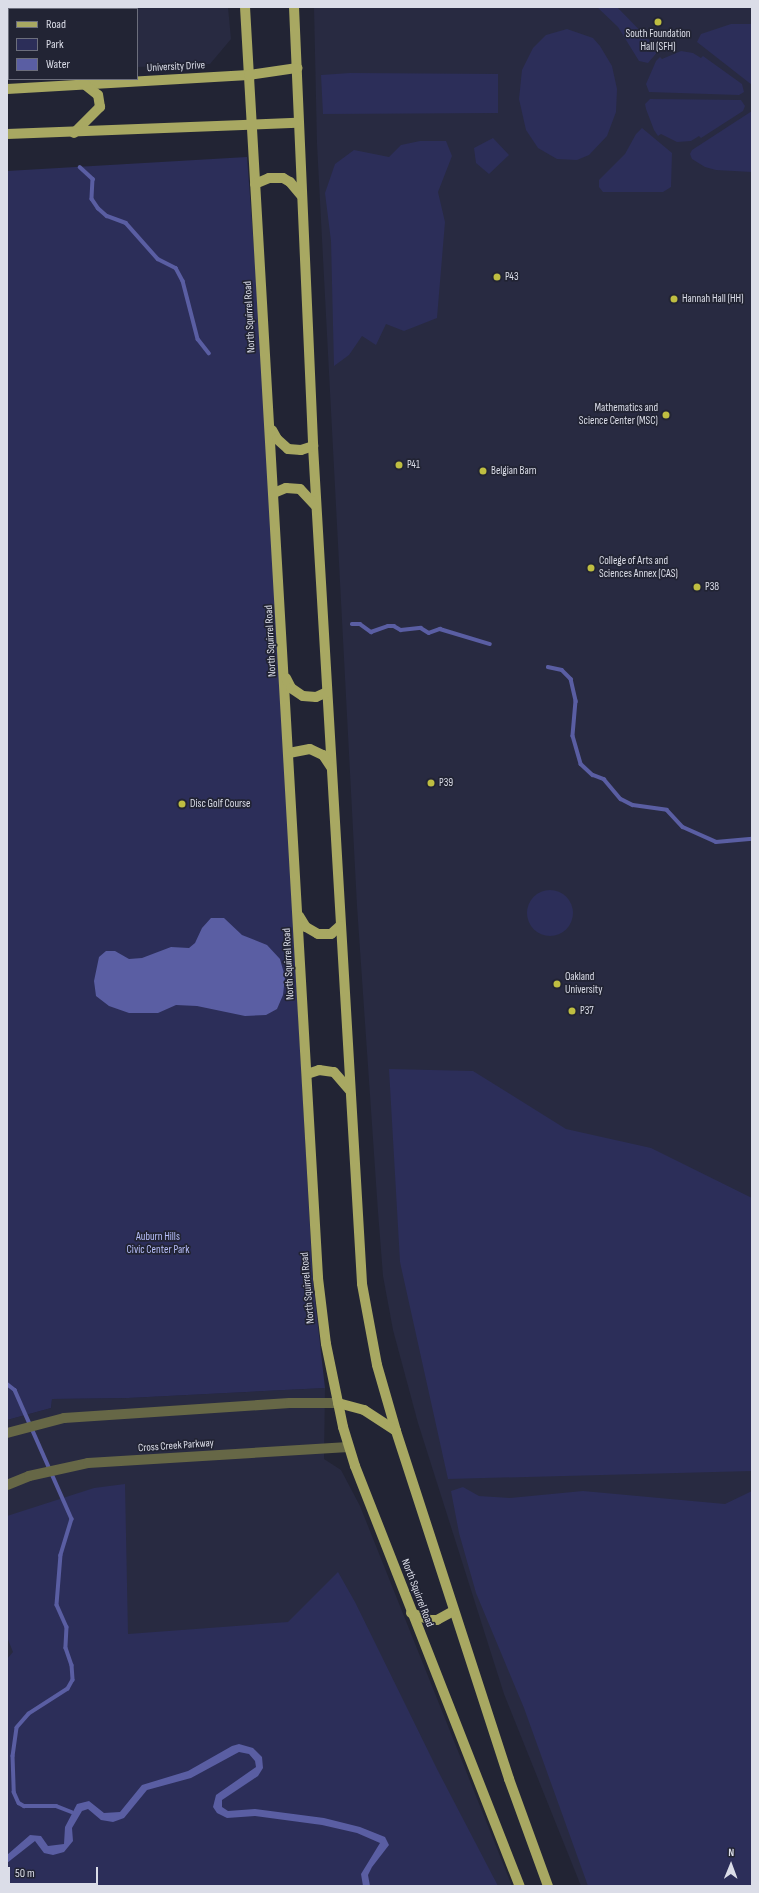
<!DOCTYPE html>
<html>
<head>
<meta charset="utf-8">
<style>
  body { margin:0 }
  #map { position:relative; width:759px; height:1893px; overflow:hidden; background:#222434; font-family:"Sofia Sans Condensed",sans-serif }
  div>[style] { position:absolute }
  .built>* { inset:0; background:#282a41 }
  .green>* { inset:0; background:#2c2e59 }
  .round { border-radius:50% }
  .water>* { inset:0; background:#5a5ea3 }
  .stream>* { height:3.5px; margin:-1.75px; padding:0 1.75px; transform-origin:1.75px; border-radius:1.75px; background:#5a5ea3 }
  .minor>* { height:10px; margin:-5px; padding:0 5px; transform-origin:5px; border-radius:5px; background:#666746 }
  .major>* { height:10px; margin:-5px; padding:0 5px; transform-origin:5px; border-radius:5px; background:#a8a862 }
  .dots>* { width:11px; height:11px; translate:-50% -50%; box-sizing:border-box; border:2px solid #222434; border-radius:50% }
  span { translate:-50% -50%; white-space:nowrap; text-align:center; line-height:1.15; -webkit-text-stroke:3.5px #222434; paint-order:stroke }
  .poi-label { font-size:11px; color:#dbdde8 }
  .left { translate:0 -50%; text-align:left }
  .right { translate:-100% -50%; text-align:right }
  .street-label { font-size:11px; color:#dbdde8 }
  .park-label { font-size:11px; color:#b7bef9 }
  .frame { position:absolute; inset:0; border:8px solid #dbdde8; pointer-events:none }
  .legend { position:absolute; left:8px; top:8px; width:130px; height:72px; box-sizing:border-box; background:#222434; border:1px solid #6c6e7c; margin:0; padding:5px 7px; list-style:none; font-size:12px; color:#dbdde8 }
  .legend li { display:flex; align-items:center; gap:8px; height:20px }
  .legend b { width:20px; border:1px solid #6c6e7c }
  .north { position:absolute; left:711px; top:1845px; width:40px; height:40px; -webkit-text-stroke:3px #222434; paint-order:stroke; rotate:1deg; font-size:11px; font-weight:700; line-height:16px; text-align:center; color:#dbdde8 }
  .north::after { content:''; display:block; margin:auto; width:14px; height:18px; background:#dbdde8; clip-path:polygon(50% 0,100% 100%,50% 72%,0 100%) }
  .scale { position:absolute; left:8px; top:1867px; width:90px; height:18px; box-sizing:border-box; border:2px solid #dbdde8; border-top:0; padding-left:5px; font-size:12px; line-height:14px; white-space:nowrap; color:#dbdde8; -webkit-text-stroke:3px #222434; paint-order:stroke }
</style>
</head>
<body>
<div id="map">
  <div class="built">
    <div style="clip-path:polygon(7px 7px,228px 7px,231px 39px,210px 64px,137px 67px,137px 9px,9px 9px,7px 71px)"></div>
    <div style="clip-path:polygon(314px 7px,752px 7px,752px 1886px,581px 1886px,504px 1694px,418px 1423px,393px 1330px,383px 1276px,378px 1212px,357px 906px,317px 144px)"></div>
    <div style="clip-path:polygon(325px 1388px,324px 1459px,341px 1470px,360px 1506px,512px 1886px,7px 1886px,7px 1420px,51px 1408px,52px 1399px,128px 1398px)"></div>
  </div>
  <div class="green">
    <div style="clip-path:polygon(597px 7px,617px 7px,659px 50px,648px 63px,639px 61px,618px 27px)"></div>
    <div style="clip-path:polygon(731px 24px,752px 24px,752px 85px,697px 42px,701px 34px)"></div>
    <div style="clip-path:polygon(567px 29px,593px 38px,600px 46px,612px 66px,617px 89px,616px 112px,607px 136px,589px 155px,577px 160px,557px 159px,538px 148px,526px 130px,519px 99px,522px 70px,533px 48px,546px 35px)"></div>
    <div style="clip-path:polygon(681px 51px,693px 53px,701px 58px,703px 56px,742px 84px,744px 92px,739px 95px,649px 92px,646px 84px,656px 61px,660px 57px,662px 59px)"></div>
    <div style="clip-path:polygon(350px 73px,498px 74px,498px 113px,323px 114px,321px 75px)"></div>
    <div style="clip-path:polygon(650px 99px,741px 100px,745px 106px,743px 111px,701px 138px,699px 136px,691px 141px,677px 142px,661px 134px,658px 136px,654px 130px,646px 109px,645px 104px)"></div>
    <div style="clip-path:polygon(752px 111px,752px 172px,716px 170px,705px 167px,692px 159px,690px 154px,692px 150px)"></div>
    <div style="clip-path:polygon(642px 128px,672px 153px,671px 187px,663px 192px,603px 192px,599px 187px,599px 180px,625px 154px,636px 134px)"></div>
    <div style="clip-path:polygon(493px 138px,509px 155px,489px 174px,476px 163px,474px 148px)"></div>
    <div style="clip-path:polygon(420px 141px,446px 141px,452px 156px,438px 192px,445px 222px,437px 318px,404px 331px,386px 324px,376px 345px,362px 336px,349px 355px,334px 366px,331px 241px,325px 193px,335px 164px,354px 150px,389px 157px,401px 145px)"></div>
    <div style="clip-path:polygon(247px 157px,262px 353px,313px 1282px,325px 1388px,128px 1398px,52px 1399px,51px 1408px,7px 1420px,7px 171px)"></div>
    <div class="round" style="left:527px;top:890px;width:46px;height:46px"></div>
    <div style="clip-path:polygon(389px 1069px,473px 1071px,566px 1129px,651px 1148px,752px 1198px,752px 1471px,448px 1479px,400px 1262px)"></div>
    <div style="clip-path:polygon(125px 1484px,128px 1634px,288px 1622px,338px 1572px,355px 1602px,437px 1769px,498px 1886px,7px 1886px,7px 1659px,13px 1652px,7px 1637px,7px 1516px,94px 1488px)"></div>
    <div style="clip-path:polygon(463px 1487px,479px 1496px,510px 1498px,583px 1491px,725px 1504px,752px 1491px,752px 1886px,588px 1886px,524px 1708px,476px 1593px,459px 1533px,451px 1491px)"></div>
  </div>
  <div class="water">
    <div style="clip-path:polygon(211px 918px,224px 918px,242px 935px,267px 945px,280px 959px,285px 977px,283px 995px,277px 1009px,266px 1015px,245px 1016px,197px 1006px,176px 1005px,158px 1013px,129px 1013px,109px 1006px,96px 996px,94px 981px,99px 957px,106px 951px,115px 951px,129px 959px,142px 958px,171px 947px,189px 948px,195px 943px,202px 928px)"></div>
    <div style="clip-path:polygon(239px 1744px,253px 1748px,262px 1757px,263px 1768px,258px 1776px,222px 1800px,222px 1807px,228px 1811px,255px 1809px,324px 1818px,360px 1827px,385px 1837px,389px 1845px,372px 1867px,368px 1875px,370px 1886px,363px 1886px,361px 1874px,380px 1843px,357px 1833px,322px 1825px,255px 1816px,227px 1818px,217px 1813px,213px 1807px,216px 1795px,256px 1767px,255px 1761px,249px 1754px,239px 1752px,191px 1778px,147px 1790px,124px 1818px,113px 1822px,101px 1820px,88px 1809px,82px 1811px,72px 1828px,73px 1841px,64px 1852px,53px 1855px,44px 1853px,35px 1841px,7px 1863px,7px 1855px,30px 1835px,41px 1836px,48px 1846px,64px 1844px,65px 1827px,77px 1804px,89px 1801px,104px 1813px,120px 1812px,142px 1785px,188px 1771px,232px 1746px)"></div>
  </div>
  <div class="stream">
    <div style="left:80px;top:167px;width:18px;rotate:43deg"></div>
    <div style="left:93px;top:179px;width:20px;rotate:93deg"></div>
    <div style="left:92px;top:199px;width:11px;rotate:56deg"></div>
    <div style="left:98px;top:208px;width:12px;rotate:42deg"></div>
    <div style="left:107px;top:216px;width:20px;rotate:20deg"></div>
    <div style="left:126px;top:223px;width:48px;rotate:48.4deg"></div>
    <div style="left:158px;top:259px;width:20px;rotate:27deg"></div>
    <div style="left:176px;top:268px;width:15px;rotate:62deg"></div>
    <div style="left:183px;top:281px;width:60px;rotate:75.5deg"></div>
    <div style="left:198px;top:339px;width:18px;rotate:52deg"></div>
    <div style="left:352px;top:624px;width:8px"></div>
    <div style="left:360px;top:624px;width:14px;rotate:36deg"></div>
    <div style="left:371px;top:632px;width:18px;rotate:-19deg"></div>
    <div style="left:388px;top:626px;width:6px"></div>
    <div style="left:394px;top:626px;width:8px;rotate:30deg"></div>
    <div style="left:401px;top:630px;width:20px;rotate:-6deg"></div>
    <div style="left:421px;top:628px;width:9px;rotate:32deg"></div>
    <div style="left:429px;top:633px;width:12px;rotate:-20deg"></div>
    <div style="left:440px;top:629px;width:52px;rotate:16.7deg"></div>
    <div style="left:548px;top:667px;width:14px;rotate:12deg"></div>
    <div style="left:562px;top:670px;width:13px;rotate:45deg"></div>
    <div style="left:571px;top:679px;width:23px;rotate:77deg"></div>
    <div style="left:576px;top:701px;width:35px;rotate:95deg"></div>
    <div style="left:573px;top:736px;width:29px;rotate:74deg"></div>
    <div style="left:581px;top:764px;width:16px;rotate:43deg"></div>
    <div style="left:593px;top:775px;width:12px;rotate:20deg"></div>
    <div style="left:604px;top:779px;width:26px;rotate:50deg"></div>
    <div style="left:621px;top:799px;width:13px;rotate:27deg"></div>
    <div style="left:633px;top:805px;width:34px;rotate:8deg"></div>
    <div style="left:667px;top:810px;width:23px;rotate:47deg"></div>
    <div style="left:683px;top:827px;width:36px;rotate:24deg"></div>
    <div style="left:716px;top:842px;width:36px;rotate:-5deg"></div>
    <div style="left:7px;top:1384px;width:10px;rotate:37deg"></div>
    <div style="left:15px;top:1390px;width:141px;rotate:66.2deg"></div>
    <div style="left:72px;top:1519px;width:38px;rotate:107deg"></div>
    <div style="left:61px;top:1555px;width:50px;rotate:94.6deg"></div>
    <div style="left:57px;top:1605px;width:24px;rotate:66deg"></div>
    <div style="left:67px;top:1627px;width:21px;rotate:93deg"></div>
    <div style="left:66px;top:1648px;width:18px;rotate:71deg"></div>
    <div style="left:72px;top:1665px;width:15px;rotate:86deg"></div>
    <div style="left:73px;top:1680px;width:10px;rotate:119deg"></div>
    <div style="left:68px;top:1689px;width:46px;rotate:147.3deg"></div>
    <div style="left:29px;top:1714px;width:18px;rotate:131deg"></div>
    <div style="left:17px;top:1728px;width:28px;rotate:98deg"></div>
    <div style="left:13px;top:1756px;width:36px;rotate:88deg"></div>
    <div style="left:14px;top:1792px;width:12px;rotate:66deg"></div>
    <div style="left:19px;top:1803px;width:6px;rotate:31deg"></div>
    <div style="left:24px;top:1806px;width:32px"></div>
    <div style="left:56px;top:1806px;width:17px;rotate:21deg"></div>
  </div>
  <div class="minor">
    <div style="left:7px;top:1433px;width:59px;rotate:-14.7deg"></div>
    <div style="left:64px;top:1418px;width:226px;rotate:-3.8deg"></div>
    <div style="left:290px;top:1403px;width:48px"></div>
    <div style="left:7px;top:1485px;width:24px;rotate:-22deg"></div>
    <div style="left:29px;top:1476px;width:60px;rotate:-12.4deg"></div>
    <div style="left:88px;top:1463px;width:261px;rotate:-3.5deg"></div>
  </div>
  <div class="major">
    <div style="left:245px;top:7px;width:1273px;rotate:86.71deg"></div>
    <div style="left:318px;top:1278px;width:66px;rotate:83.1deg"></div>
    <div style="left:326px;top:1344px;width:85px;rotate:78.4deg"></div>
    <div style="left:343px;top:1427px;width:41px;rotate:72.9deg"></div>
    <div style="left:355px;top:1466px;width:451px;rotate:68.6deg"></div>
    <div style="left:294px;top:7px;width:439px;rotate:87.5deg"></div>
    <div style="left:313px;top:446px;width:839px;rotate:86.65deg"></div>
    <div style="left:362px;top:1284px;width:82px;rotate:79.5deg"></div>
    <div style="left:377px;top:1365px;width:69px;rotate:73.9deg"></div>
    <div style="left:396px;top:1431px;width:366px;rotate:72deg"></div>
    <div style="left:509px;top:1779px;width:114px;rotate:70deg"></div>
    <div style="left:7px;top:89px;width:242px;rotate:-3.3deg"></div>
    <div style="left:249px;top:75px;width:49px;rotate:-8.3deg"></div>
    <div style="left:74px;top:133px;width:37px;rotate:-45deg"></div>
    <div style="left:100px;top:107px;width:12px;rotate:-99deg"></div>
    <div style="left:98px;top:95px;width:18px;rotate:-142deg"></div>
    <div style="left:7px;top:134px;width:290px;rotate:-2.2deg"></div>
    <div style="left:255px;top:184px;width:15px;rotate:-23deg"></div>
    <div style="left:269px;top:178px;width:14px"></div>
    <div style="left:283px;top:178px;width:8px;rotate:30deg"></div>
    <div style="left:290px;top:182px;width:17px;rotate:50deg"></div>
    <div style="left:272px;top:430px;width:10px;rotate:61deg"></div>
    <div style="left:277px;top:439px;width:15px;rotate:42deg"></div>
    <div style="left:288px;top:449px;width:13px;rotate:4deg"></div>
    <div style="left:301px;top:450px;width:13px;rotate:-18deg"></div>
    <div style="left:274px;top:493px;width:13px;rotate:-23deg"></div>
    <div style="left:286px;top:488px;width:14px;rotate:4deg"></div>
    <div style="left:300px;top:489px;width:23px;rotate:47deg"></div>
    <div style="left:286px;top:678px;width:11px;rotate:63deg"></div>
    <div style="left:291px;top:688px;width:14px;rotate:34deg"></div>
    <div style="left:303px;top:696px;width:13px;rotate:4deg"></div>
    <div style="left:316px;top:697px;width:12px;rotate:-24deg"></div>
    <div style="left:289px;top:753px;width:21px;rotate:-11deg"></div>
    <div style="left:310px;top:749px;width:14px;rotate:25deg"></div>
    <div style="left:323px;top:755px;width:14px;rotate:56deg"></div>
    <div style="left:299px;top:916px;width:13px;rotate:58deg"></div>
    <div style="left:306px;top:927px;width:14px;rotate:30deg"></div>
    <div style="left:318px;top:934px;width:13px"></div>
    <div style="left:331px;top:934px;width:12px;rotate:-42deg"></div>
    <div style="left:307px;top:1074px;width:13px;rotate:-18deg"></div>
    <div style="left:319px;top:1070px;width:15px;rotate:8deg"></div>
    <div style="left:334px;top:1072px;width:23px;rotate:49deg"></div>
    <div style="left:338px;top:1403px;width:27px;rotate:15deg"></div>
    <div style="left:364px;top:1410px;width:38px;rotate:33deg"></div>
    <div style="left:411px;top:1613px;width:20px;rotate:20deg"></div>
    <div style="left:430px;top:1620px;width:7px"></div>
    <div style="left:437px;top:1620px;width:18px;rotate:-29deg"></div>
  </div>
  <div class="dots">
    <div style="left:658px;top:22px;background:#bfbe41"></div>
    <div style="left:497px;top:277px;background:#bfbe41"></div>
    <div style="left:674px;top:299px;background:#bfbe41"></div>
    <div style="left:666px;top:415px;background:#bfbe41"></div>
    <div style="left:399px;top:465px;background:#bfbe41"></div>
    <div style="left:483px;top:471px;background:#bfbe41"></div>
    <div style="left:591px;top:568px;background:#bfbe41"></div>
    <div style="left:697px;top:587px;background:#bfbe41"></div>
    <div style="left:431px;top:783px;background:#bfbe41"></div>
    <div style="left:182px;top:804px;background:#bfbe41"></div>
    <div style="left:557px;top:984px;background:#bfbe41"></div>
    <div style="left:572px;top:1011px;background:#bfbe41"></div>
  </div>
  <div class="poi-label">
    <span style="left:658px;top:41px">South Foundation<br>Hall (SFH)</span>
    <span class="left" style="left:505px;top:277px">P43</span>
    <span class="left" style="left:682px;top:299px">Hannah Hall (HH)</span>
    <span class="right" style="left:658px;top:415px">Mathematics and<br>Science Center (MSC)</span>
    <span class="left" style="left:407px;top:465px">P41</span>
    <span class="left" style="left:491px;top:471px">Belgian Barn</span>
    <span class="left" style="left:599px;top:568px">College of Arts and<br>Sciences Annex (CAS)</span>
    <span class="left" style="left:705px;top:587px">P38</span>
    <span class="left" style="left:439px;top:783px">P39</span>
    <span class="left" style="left:190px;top:804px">Disc Golf Course</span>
    <span class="left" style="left:565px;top:984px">Oakland<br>University</span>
    <span class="left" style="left:580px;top:1011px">P37</span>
  </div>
  <div class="street-label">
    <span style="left:176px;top:67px;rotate:-3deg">University Drive</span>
    <span style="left:250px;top:317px;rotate:-93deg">North Squirrel Road</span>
    <span style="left:271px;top:641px;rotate:-93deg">North Squirrel Road</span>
    <span style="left:289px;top:964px;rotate:-93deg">North Squirrel Road</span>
    <span style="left:308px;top:1288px;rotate:-95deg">North Squirrel Road</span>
    <span style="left:176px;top:1446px;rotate:-4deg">Cross Creek Parkway</span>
    <span style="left:417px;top:1593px;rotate:69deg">North Squirrel Road</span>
  </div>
  <div class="park-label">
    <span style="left:158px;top:1244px">Auburn Hills<br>Civic Center Park</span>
  </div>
  <div class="frame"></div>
  <ul class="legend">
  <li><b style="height:5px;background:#a8a862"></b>Road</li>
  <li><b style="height:11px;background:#2c2e59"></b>Park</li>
  <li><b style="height:11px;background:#5a5ea3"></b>Water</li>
  </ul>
  <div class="north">N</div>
  <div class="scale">50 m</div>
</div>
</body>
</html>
